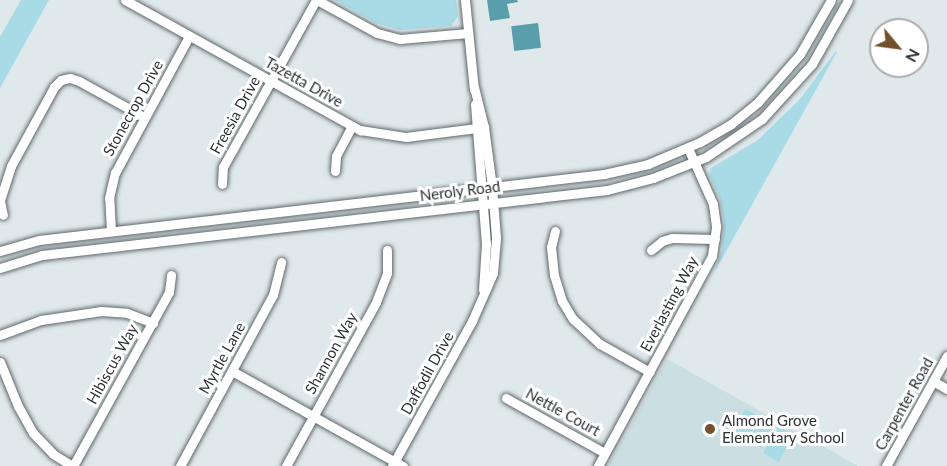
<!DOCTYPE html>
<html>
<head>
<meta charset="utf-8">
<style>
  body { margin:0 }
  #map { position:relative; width:947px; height:466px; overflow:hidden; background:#dfe8eb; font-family:Lato,sans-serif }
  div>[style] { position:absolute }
  .built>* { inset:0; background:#cbdee1 }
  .green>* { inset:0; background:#a9dbe6; transform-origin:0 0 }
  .water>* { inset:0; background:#5a9dab; transform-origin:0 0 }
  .roads { filter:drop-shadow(0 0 2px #60686a) drop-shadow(0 0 2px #60686a) }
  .minor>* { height:9px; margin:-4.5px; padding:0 4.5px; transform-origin:4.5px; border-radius:4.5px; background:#fff }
  .dots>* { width:16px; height:16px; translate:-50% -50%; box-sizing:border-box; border:3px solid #fff; border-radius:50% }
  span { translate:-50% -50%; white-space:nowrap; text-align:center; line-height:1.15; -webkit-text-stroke:6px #fff; paint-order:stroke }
  .street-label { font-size:15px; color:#2f3233 }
  .poi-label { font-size:15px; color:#2f3233 }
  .left { translate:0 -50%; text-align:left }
  .north { position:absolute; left:869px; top:18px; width:60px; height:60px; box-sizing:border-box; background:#fff; border:2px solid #acadad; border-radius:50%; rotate:119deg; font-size:16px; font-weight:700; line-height:24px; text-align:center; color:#2f3233 }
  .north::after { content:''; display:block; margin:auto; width:21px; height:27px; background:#74502a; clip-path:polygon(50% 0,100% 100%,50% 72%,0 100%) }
</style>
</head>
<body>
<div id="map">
  <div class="built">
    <div style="clip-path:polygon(667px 359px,726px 392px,858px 466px,608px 466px)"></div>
  </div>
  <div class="green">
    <div style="clip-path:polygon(21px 0,49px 0,0 88px,0 37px)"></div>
    <div style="clip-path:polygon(335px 0,456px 0,458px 16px,451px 26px,400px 30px,376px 23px)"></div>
    <div style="clip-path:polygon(836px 51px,837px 52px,714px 273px,722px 250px,724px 221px,720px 199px,709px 174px,711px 168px,758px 140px,800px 99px)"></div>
    <div style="left:745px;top:409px;width:16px;height:26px;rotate:27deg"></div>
    <div style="left:761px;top:417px;width:15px;height:27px;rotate:28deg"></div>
    <div style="clip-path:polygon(778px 426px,790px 433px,785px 443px,788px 445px,779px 462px,763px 453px)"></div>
  </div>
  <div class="water">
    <div style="clip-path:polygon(487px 0,517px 0,518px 2px,507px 4px,510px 18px,490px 21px)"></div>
    <div style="left:538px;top:23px;width:25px;height:27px;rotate:83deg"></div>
  </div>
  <div class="roads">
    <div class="minor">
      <div style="left:125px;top:0;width:269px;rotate:29deg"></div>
      <div style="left:360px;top:130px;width:47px;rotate:8.7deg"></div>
      <div style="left:406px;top:137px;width:79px;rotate:-7.3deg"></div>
      <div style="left:317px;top:0;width:68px;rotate:28.8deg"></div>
      <div style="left:377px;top:33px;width:24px;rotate:15deg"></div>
      <div style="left:400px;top:39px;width:68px;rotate:-5deg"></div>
      <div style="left:465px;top:0;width:90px;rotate:84.3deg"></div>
      <div style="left:475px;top:104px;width:140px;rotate:85.5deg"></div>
      <div style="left:486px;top:244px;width:46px;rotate:93.7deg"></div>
      <div style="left:335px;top:171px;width:15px;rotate:-86deg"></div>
      <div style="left:336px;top:156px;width:34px;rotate:-62deg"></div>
      <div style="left:222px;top:184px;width:17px;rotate:-87deg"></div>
      <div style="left:223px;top:167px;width:191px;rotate:-60.9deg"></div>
      <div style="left:0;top:200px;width:36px;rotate:-72deg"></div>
      <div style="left:11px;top:166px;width:90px;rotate:-61.4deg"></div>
      <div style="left:54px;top:87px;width:10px;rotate:-45deg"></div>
      <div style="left:61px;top:80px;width:9px;rotate:-13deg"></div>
      <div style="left:70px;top:78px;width:9px;rotate:18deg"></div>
      <div style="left:79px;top:81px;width:74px;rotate:29deg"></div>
      <div style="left:0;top:201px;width:14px;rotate:78deg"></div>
      <div style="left:111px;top:231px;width:33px;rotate:-93deg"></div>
      <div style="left:109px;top:198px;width:26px;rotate:-77deg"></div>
      <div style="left:115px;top:173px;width:156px;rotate:-61.6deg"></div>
      <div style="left:555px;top:231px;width:16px;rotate:104deg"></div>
      <div style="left:551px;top:247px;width:28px;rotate:84deg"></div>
      <div style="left:554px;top:275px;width:27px;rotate:73deg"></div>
      <div style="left:562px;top:301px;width:21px;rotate:59deg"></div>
      <div style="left:573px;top:319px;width:37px;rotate:43deg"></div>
      <div style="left:600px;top:344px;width:57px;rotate:29.2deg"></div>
      <div style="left:651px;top:250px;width:14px;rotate:-39deg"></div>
      <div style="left:662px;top:241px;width:10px;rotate:-17deg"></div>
      <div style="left:672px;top:238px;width:43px;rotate:1.3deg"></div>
      <div style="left:0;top:251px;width:41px;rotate:-15.8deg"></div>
      <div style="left:39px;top:240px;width:569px;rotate:-6.66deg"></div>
      <div style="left:604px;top:174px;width:45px;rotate:-12.8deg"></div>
      <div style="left:648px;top:164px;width:56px;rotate:-22.9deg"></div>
      <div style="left:700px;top:142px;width:36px;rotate:-30deg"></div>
      <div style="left:731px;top:124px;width:35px;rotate:-39deg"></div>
      <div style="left:758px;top:102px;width:64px;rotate:-48.8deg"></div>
      <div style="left:800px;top:54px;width:62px;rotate:-60.1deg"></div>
      <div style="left:0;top:268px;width:44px;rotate:-17.2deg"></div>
      <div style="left:42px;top:255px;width:569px;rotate:-6.56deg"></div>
      <div style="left:607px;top:190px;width:48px;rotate:-14.6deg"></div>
      <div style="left:653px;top:178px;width:57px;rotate:-21.6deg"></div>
      <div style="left:706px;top:157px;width:68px;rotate:-34.2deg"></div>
      <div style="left:762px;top:119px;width:74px;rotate:-47.7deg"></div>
      <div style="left:812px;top:64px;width:73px;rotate:-60.6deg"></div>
      <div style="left:0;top:335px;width:44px;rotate:-20.1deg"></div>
      <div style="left:41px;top:320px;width:61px;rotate:-8.5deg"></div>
      <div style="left:101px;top:311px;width:26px;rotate:4deg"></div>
      <div style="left:127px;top:313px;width:28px;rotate:21deg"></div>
      <div style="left:0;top:362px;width:48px;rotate:67.8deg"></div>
      <div style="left:18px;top:406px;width:31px;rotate:61deg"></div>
      <div style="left:33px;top:433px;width:29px;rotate:46deg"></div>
      <div style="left:53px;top:454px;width:22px;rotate:32deg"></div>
      <div style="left:232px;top:371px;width:196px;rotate:29.1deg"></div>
      <div style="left:933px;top:381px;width:16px;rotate:30deg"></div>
      <div style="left:506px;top:398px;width:113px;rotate:29.1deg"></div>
      <div style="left:73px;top:466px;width:199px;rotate:-61.1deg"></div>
      <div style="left:169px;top:292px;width:17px;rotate:-83deg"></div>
      <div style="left:180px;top:466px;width:195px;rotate:-61.5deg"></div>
      <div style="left:273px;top:295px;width:34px;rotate:-76deg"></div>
      <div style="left:286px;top:466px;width:187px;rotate:-61.2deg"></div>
      <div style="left:376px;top:302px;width:31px;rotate:-69deg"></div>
      <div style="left:387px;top:273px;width:23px;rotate:-90deg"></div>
      <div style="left:392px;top:466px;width:166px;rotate:-61.1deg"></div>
      <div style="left:472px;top:321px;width:52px;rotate:-66.4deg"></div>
      <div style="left:493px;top:273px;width:35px;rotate:-85deg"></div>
      <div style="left:496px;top:238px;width:51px;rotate:-94.5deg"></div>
      <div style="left:492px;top:187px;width:61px;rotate:-97.6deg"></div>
      <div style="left:484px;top:127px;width:41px;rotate:-104deg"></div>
      <div style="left:598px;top:466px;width:239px;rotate:-61.5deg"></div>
      <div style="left:712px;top:256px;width:30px;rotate:-82deg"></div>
      <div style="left:716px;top:226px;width:22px;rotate:-98deg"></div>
      <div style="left:713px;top:204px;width:61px;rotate:-114.1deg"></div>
      <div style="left:886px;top:466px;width:126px;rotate:-61deg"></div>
    </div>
  </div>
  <div class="dots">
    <div style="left:710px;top:429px;background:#74502a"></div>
  </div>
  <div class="street-label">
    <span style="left:304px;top:82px;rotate:29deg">Tazetta Drive</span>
    <span style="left:133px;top:108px;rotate:-61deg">Stonecrop Drive</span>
    <span style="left:235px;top:115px;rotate:-61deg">Freesia Drive</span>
    <span style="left:460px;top:191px;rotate:-7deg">Neroly Road</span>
    <span style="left:669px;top:304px;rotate:-62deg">Everlasting Way</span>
    <span style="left:331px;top:353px;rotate:-61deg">Shannon Way</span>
    <span style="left:222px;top:358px;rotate:-61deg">Myrtle Lane</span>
    <span style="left:112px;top:364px;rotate:-61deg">Hibiscus Way</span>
    <span style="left:427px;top:373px;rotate:-61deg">Daffodil Drive</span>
    <span style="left:904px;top:404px;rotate:-61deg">Carpenter Road</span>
    <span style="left:563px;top:412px;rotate:29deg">Nettle Court</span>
  </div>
  <div class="poi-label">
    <span class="left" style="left:722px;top:429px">Almond Grove<br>Elementary School</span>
  </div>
  <div class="north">N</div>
</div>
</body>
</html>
